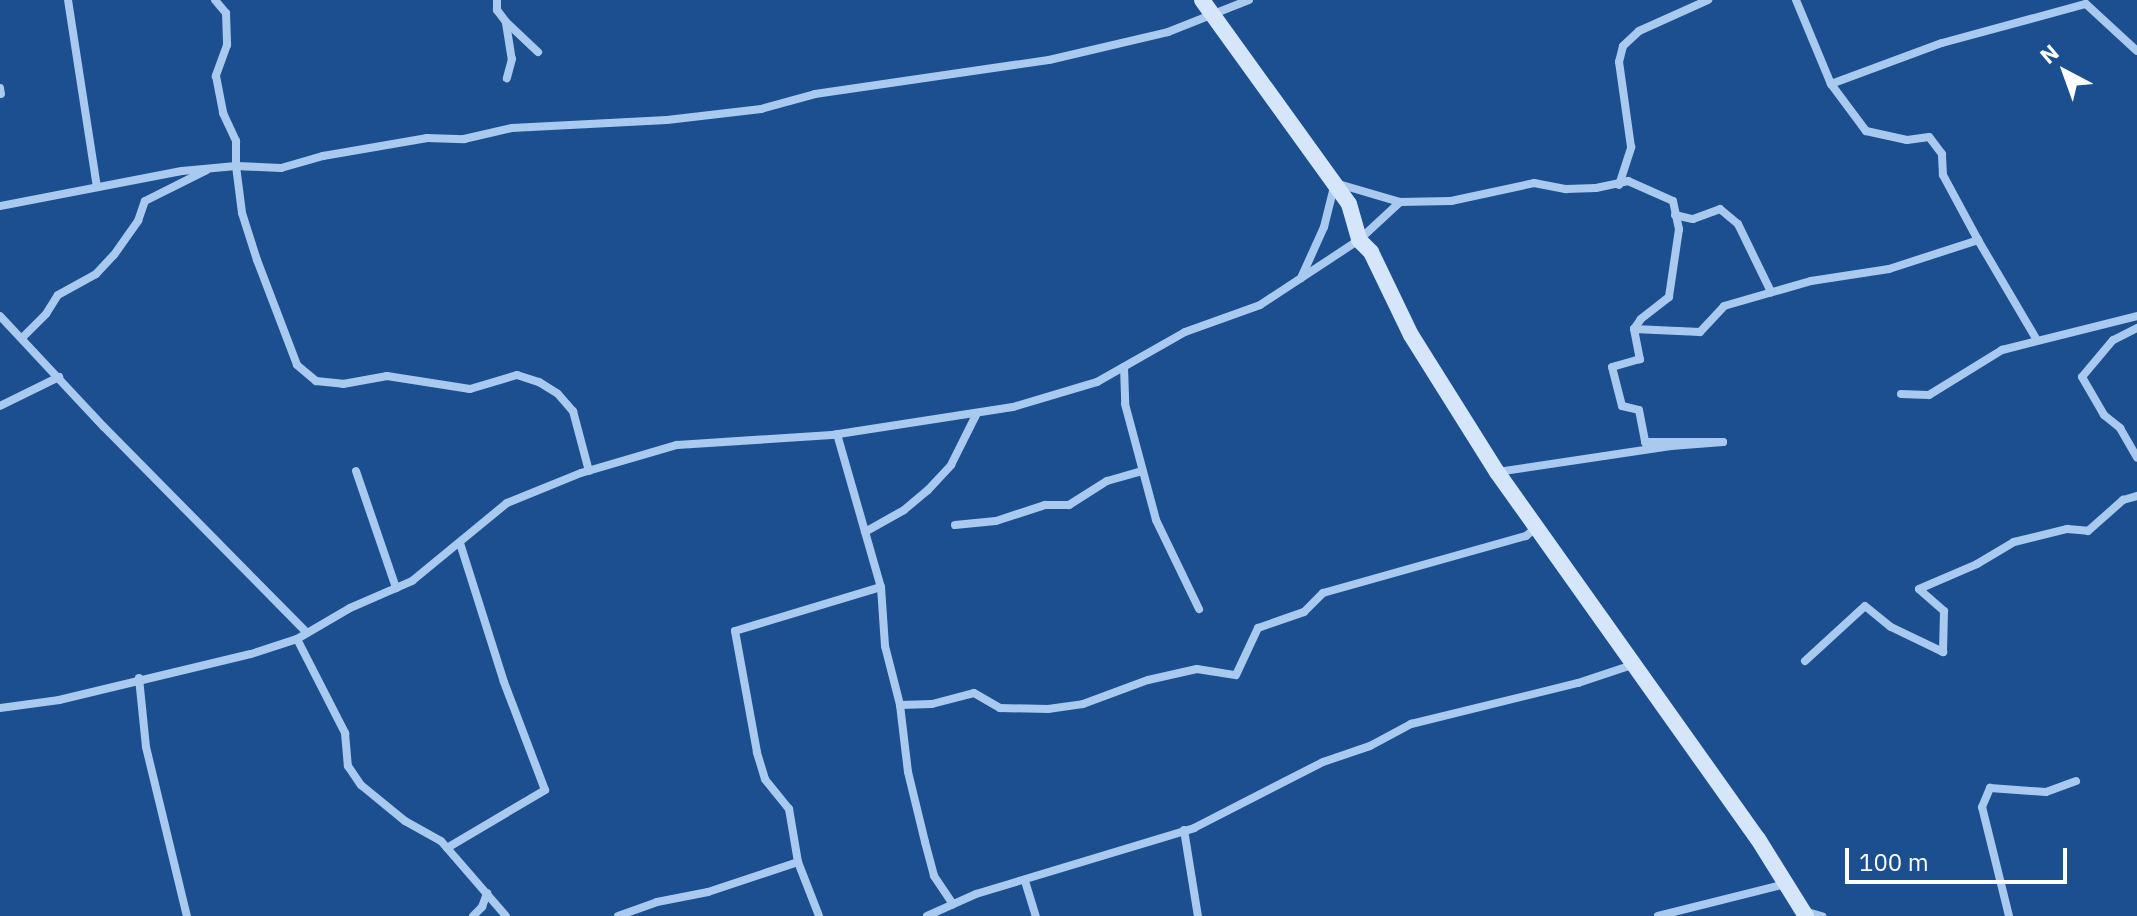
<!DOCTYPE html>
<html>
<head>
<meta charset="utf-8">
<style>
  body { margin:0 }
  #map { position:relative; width:2137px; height:916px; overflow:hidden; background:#1b4f8f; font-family:"IBM Plex Sans",sans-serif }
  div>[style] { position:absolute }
  .street>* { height:8px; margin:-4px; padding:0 4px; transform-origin:4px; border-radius:4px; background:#a9c9ee }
  .secondary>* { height:16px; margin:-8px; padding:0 8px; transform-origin:8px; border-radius:8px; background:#d6e6fa }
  span { translate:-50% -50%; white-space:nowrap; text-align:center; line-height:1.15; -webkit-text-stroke:7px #1b4f8f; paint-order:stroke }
  .north { position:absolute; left:2025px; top:32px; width:80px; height:80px; -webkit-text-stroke:6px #1b4f8f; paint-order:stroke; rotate:319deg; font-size:22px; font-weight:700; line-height:32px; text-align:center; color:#fff }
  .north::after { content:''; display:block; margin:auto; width:28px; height:36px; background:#fff; clip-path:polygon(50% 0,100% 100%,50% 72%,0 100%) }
  .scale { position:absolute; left:1845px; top:848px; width:222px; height:36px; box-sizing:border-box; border:4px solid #fff; border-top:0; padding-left:10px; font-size:24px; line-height:28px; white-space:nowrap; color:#fff; -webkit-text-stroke:6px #1b4f8f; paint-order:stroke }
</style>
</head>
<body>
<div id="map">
  <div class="street">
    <div style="left:68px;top:0;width:189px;rotate:81.2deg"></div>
    <div style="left:215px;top:0;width:17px;rotate:50deg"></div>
    <div style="left:226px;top:13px;width:32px;rotate:88deg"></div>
    <div style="left:227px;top:45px;width:33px;rotate:110deg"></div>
    <div style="left:216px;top:76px;width:38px;rotate:79deg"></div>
    <div style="left:223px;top:113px;width:31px;rotate:65deg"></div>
    <div style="left:236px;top:141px;width:25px;rotate:90deg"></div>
    <div style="left:236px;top:166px;width:45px;rotate:2.5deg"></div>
    <div style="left:281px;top:168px;width:44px;rotate:-15.9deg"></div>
    <div style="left:323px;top:156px;width:106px;rotate:-9.8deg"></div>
    <div style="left:427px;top:138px;width:37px;rotate:2deg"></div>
    <div style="left:464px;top:139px;width:49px;rotate:-12.9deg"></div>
    <div style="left:512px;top:128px;width:155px;rotate:-3deg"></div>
    <div style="left:667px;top:120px;width:95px;rotate:-6.7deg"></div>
    <div style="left:761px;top:109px;width:56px;rotate:-15.5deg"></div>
    <div style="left:815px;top:94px;width:236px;rotate:-8.3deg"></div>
    <div style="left:1049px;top:60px;width:122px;rotate:-13.2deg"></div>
    <div style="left:1168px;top:32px;width:87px;rotate:-21.6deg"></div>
    <div style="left:497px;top:0;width:10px;rotate:90deg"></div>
    <div style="left:497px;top:10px;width:15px;rotate:53deg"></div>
    <div style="left:506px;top:22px;width:44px;rotate:43.2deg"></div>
    <div style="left:1796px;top:0;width:91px;rotate:67.4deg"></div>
    <div style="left:506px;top:23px;width:36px;rotate:81deg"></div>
    <div style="left:512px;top:59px;width:20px;rotate:105deg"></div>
    <div style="left:0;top:88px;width:6px;rotate:81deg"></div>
    <div style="left:1619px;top:185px;width:40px;rotate:-72deg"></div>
    <div style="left:1631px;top:147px;width:86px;rotate:-98deg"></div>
    <div style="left:1619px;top:62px;width:16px;rotate:-76deg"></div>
    <div style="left:1623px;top:46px;width:22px;rotate:-43deg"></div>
    <div style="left:1639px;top:31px;width:76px;rotate:-24.2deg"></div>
    <div style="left:0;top:206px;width:185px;rotate:-10.9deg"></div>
    <div style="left:182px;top:171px;width:54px;rotate:-5.3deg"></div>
    <div style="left:236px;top:166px;width:47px;rotate:82.7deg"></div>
    <div style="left:242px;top:213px;width:49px;rotate:72.3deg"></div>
    <div style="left:257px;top:260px;width:112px;rotate:69.1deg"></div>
    <div style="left:297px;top:365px;width:25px;rotate:40deg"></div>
    <div style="left:316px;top:381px;width:27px;rotate:6deg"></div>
    <div style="left:343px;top:384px;width:45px;rotate:-10.3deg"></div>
    <div style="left:387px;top:376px;width:84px;rotate:8.9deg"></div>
    <div style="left:470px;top:389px;width:49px;rotate:-16.6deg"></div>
    <div style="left:517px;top:375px;width:23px;rotate:18deg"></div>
    <div style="left:539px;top:382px;width:22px;rotate:32deg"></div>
    <div style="left:558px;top:394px;width:23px;rotate:49deg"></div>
    <div style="left:573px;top:411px;width:62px;rotate:75.1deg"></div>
    <div style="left:1675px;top:215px;width:18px;rotate:13deg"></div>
    <div style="left:1693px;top:219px;width:29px;rotate:-20deg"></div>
    <div style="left:1720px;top:209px;width:23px;rotate:40deg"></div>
    <div style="left:1738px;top:224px;width:76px;rotate:64.1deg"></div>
    <div style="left:1978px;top:240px;width:74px;rotate:-118.3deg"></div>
    <div style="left:1943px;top:175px;width:21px;rotate:-93deg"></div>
    <div style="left:1942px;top:154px;width:21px;rotate:-127deg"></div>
    <div style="left:1929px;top:137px;width:22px;rotate:172deg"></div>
    <div style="left:1907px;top:140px;width:42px;rotate:-167.6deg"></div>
    <div style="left:1866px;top:131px;width:59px;rotate:-126.7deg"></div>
    <div style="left:1831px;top:84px;width:118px;rotate:-20.3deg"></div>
    <div style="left:1942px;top:43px;width:149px;rotate:-15.2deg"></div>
    <div style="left:2086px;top:4px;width:69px;rotate:42.7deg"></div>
    <div style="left:1301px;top:278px;width:56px;rotate:-65.7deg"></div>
    <div style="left:1324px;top:227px;width:45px;rotate:-76deg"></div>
    <div style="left:1335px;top:183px;width:68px;rotate:16.3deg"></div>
    <div style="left:1400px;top:202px;width:51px;rotate:-1.1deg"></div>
    <div style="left:1451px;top:201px;width:85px;rotate:-12.2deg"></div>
    <div style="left:1534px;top:183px;width:33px;rotate:11deg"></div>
    <div style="left:1566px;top:189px;width:30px;rotate:-2deg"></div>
    <div style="left:1596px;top:188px;width:33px;rotate:-12deg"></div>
    <div style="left:1628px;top:181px;width:49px;rotate:24deg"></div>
    <div style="left:1673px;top:201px;width:29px;rotate:78deg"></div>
    <div style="left:1679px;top:229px;width:69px;rotate:98.4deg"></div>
    <div style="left:1669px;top:297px;width:36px;rotate:142deg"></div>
    <div style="left:1641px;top:319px;width:12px;rotate:125deg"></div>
    <div style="left:1634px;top:329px;width:31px;rotate:79deg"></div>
    <div style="left:1640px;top:359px;width:29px;rotate:164deg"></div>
    <div style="left:1612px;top:367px;width:40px;rotate:75.6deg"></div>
    <div style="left:1622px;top:406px;width:17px;rotate:13deg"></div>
    <div style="left:1639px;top:410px;width:33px;rotate:79deg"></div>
    <div style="left:1645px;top:442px;width:78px"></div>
    <div style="left:1723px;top:442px;width:52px;rotate:175.6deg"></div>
    <div style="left:1671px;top:446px;width:175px;rotate:171.5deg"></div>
    <div style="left:0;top:316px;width:152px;rotate:46.9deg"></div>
    <div style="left:104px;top:427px;width:286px;rotate:45.4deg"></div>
    <div style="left:2137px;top:328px;width:27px;rotate:153deg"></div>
    <div style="left:2113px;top:340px;width:48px;rotate:130deg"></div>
    <div style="left:2082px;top:377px;width:44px;rotate:59.9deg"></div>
    <div style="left:2104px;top:415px;width:21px;rotate:39deg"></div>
    <div style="left:2120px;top:428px;width:34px;rotate:60deg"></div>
    <div style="left:1634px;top:329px;width:66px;rotate:2.6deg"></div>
    <div style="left:1700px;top:332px;width:35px;rotate:-47deg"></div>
    <div style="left:1724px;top:306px;width:91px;rotate:-16deg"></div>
    <div style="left:1811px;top:281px;width:79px;rotate:-8.7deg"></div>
    <div style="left:1889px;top:269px;width:94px;rotate:-18deg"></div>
    <div style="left:1978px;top:240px;width:116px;rotate:59.5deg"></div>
    <div style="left:22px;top:338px;width:34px;rotate:-45deg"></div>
    <div style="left:46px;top:314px;width:22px;rotate:-58deg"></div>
    <div style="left:58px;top:295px;width:43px;rotate:-28.9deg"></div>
    <div style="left:96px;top:274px;width:26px;rotate:-47deg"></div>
    <div style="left:114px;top:255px;width:42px;rotate:-54.8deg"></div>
    <div style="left:138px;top:221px;width:21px;rotate:-71deg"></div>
    <div style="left:145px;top:201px;width:69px;rotate:-26.6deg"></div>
    <div style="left:1124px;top:367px;width:37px;rotate:88deg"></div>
    <div style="left:1125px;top:404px;width:120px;rotate:75deg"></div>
    <div style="left:1156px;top:520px;width:99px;rotate:64.2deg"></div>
    <div style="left:1901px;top:394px;width:28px;rotate:2deg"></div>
    <div style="left:1929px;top:395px;width:86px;rotate:-31.7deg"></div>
    <div style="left:2002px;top:350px;width:139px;rotate:-14.1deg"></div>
    <div style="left:0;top:406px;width:66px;rotate:-26.2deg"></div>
    <div style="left:837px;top:434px;width:159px;rotate:74deg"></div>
    <div style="left:356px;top:471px;width:124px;rotate:71.1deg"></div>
    <div style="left:955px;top:525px;width:41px;rotate:-5.6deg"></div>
    <div style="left:996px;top:521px;width:52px;rotate:-18.1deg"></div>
    <div style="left:1045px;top:505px;width:24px"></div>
    <div style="left:1069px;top:505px;width:45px;rotate:-32.3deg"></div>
    <div style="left:1107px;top:481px;width:37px;rotate:-16deg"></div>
    <div style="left:865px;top:532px;width:45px;rotate:-29.4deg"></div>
    <div style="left:904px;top:510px;width:31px;rotate:-40deg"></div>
    <div style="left:928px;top:490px;width:34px;rotate:-47deg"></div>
    <div style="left:951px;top:465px;width:58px;rotate:-63.4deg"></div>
    <div style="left:297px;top:639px;width:106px;rotate:62.9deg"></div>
    <div style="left:345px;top:733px;width:33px;rotate:85deg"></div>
    <div style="left:348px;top:766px;width:23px;rotate:56deg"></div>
    <div style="left:361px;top:785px;width:57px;rotate:39.3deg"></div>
    <div style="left:405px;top:821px;width:41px;rotate:29.1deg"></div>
    <div style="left:441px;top:841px;width:99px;rotate:49.1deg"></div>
    <div style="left:1805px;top:661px;width:81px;rotate:-42.5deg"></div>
    <div style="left:1865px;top:606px;width:33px;rotate:39deg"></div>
    <div style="left:1891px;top:627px;width:58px;rotate:25.7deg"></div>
    <div style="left:1943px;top:652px;width:41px;rotate:-88.6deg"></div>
    <div style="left:1944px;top:611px;width:33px;rotate:-139deg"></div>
    <div style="left:1919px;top:589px;width:63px;rotate:-23.3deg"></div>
    <div style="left:1977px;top:564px;width:43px;rotate:-30.7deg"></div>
    <div style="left:2014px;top:542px;width:55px;rotate:-13.8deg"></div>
    <div style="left:2067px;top:529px;width:21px;rotate:5deg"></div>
    <div style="left:2088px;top:531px;width:47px;rotate:-41.5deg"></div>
    <div style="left:2123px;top:500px;width:15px;rotate:-16deg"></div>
    <div style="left:139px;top:678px;width:69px;rotate:84.2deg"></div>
    <div style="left:146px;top:747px;width:174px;rotate:76.4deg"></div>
    <div style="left:900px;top:705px;width:67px;rotate:83.2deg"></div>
    <div style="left:908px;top:772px;width:72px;rotate:76.3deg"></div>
    <div style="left:925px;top:842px;width:35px;rotate:75deg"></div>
    <div style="left:934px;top:876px;width:34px;rotate:56deg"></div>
    <div style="left:0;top:708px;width:60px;rotate:-7.7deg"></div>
    <div style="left:59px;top:700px;width:197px;rotate:-13.5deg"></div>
    <div style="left:251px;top:654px;width:48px;rotate:-18.1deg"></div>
    <div style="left:297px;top:639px;width:61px;rotate:-30.3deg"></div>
    <div style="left:350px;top:608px;width:68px;rotate:-23.5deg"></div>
    <div style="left:412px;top:581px;width:123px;rotate:-39.4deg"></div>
    <div style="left:507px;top:503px;width:80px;rotate:-22.1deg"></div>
    <div style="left:581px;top:473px;width:100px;rotate:-16.3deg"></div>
    <div style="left:677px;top:445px;width:155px;rotate:-3.7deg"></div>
    <div style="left:832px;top:435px;width:183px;rotate:-8.8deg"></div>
    <div style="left:1013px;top:407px;width:88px;rotate:-16.6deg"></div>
    <div style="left:1097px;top:382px;width:101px;rotate:-29.6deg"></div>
    <div style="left:1185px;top:332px;width:80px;rotate:-19.8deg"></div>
    <div style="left:1260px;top:305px;width:118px;rotate:-33.3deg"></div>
    <div style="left:1359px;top:240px;width:56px;rotate:-42.8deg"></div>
    <div style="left:1184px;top:830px;width:87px;rotate:80.8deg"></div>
    <div style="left:447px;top:848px;width:114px;rotate:-30.6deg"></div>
    <div style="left:545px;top:790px;width:116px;rotate:-110.8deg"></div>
    <div style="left:504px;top:682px;width:146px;rotate:-107.6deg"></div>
    <div style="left:798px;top:862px;width:54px;rotate:-99.6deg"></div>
    <div style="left:789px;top:809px;width:38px;rotate:-129deg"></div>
    <div style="left:765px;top:779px;width:28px;rotate:-107deg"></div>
    <div style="left:757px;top:752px;width:123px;rotate:-100.3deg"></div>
    <div style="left:735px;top:631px;width:152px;rotate:-16.8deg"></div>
    <div style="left:881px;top:587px;width:59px;rotate:86.1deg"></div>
    <div style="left:885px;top:646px;width:61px;rotate:75.7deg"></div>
    <div style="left:900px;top:705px;width:32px;rotate:-2deg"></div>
    <div style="left:932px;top:704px;width:43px;rotate:-14.7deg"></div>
    <div style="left:974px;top:693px;width:30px;rotate:30deg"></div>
    <div style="left:1000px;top:708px;width:48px;rotate:1.2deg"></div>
    <div style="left:1048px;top:709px;width:35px;rotate:-8deg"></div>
    <div style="left:1083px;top:704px;width:69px;rotate:-20.3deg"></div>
    <div style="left:1148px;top:680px;width:50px;rotate:-12.7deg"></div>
    <div style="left:1197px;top:669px;width:39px;rotate:9deg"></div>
    <div style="left:1236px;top:675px;width:52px;rotate:-64.9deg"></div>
    <div style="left:1258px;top:628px;width:49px;rotate:-19.2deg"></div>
    <div style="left:1304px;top:612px;width:27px;rotate:-45deg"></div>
    <div style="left:1323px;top:593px;width:211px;rotate:-15.7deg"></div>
    <div style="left:1526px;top:536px;width:14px;rotate:-39deg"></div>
    <div style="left:1025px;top:881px;width:37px;rotate:73deg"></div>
    <div style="left:1804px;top:911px;width:19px;rotate:16deg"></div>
    <div style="left:473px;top:916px;width:13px;rotate:-45deg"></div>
    <div style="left:482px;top:907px;width:15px;rotate:-70deg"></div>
    <div style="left:618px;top:916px;width:41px;rotate:-19.7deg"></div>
    <div style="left:657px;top:902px;width:52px;rotate:-11.1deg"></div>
    <div style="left:708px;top:892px;width:95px;rotate:-18.4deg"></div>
    <div style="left:798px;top:862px;width:58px;rotate:68.7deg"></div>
    <div style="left:927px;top:916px;width:54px;rotate:-24.2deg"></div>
    <div style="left:976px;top:894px;width:228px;rotate:-16.8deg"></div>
    <div style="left:1194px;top:828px;width:145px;rotate:-27.1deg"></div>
    <div style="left:1323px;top:762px;width:50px;rotate:-18.8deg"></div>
    <div style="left:1370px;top:746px;width:47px;rotate:-28.2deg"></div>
    <div style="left:1411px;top:724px;width:172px;rotate:-13.8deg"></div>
    <div style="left:1578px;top:683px;width:57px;rotate:-18.4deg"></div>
    <div style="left:1658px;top:916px;width:131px;rotate:-14.1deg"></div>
    <div style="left:2009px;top:916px;width:112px;rotate:-103.9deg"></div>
    <div style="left:1982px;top:807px;width:21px;rotate:-67deg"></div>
    <div style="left:1990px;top:788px;width:56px;rotate:4.1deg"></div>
    <div style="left:2046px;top:792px;width:32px;rotate:-20deg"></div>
  </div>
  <div class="secondary">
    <div style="left:1202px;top:0;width:251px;rotate:54.2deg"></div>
    <div style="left:1349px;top:204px;width:37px;rotate:74deg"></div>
    <div style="left:1359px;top:240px;width:17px;rotate:45deg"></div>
    <div style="left:1371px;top:252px;width:92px;rotate:64.3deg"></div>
    <div style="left:1411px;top:335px;width:162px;rotate:57.9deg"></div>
    <div style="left:1497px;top:472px;width:450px;rotate:54.6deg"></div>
    <div style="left:1758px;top:839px;width:91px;rotate:58.1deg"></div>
  </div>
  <div class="north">N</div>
  <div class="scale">100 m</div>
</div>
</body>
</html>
